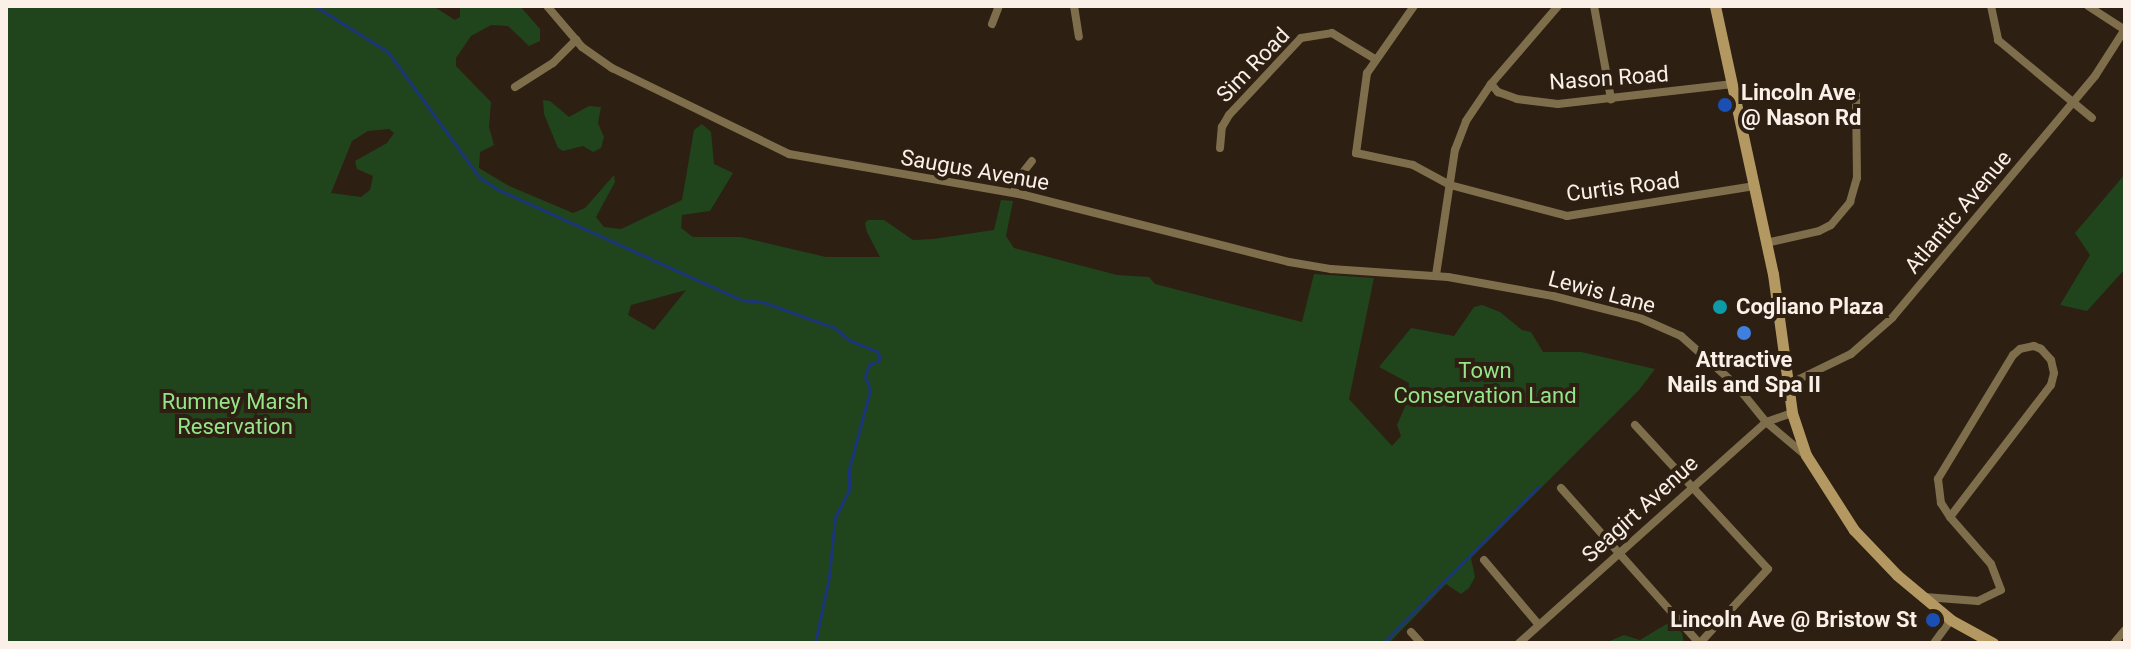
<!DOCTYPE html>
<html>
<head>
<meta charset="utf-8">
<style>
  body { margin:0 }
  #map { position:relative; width:2131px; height:649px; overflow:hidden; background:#2d1f12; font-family:Roboto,sans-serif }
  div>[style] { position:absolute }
  .green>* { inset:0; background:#20451c }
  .stream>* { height:3px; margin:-1.5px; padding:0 1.5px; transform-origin:1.5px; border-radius:1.5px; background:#1b3678 }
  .minor>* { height:8px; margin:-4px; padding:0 4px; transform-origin:4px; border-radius:4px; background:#7e6e4c }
  .secondary>* { height:11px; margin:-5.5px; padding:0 5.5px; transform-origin:5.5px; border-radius:5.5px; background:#b39961 }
  .dots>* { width:22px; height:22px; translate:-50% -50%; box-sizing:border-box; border:4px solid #2d1f12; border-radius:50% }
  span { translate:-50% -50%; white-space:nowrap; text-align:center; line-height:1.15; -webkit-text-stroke:8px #2d1f12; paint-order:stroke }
  .street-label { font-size:22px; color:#faf0e8 }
  .poi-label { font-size:22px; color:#faf0e8; font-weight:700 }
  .left { translate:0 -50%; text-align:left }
  .right { translate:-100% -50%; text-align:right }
  .park-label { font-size:22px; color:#94e589 }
  .frame { position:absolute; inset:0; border:8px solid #faf0e8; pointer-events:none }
</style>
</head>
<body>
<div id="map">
  <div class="green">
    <div style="clip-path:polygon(evenodd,6px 6px,433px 6px,455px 20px,460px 17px,460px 6px,520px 6px,540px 29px,540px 41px,529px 46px,508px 26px,491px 25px,471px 36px,456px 58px,456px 66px,491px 102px,489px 127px,494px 145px,480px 152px,479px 168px,509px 186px,573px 213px,585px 208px,614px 175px,615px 182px,596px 217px,604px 227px,621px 229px,682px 200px,694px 130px,702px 124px,711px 132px,714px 164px,733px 173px,710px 211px,682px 215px,681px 228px,693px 237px,741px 237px,826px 257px,880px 257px,867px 232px,865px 223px,868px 220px,884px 220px,913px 240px,933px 239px,994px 230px,1001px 200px,1013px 201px,1006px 236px,1014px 248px,1117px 275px,1149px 277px,1155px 284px,1302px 322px,1314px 274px,1374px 278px,1349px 399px,1392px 446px,1401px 436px,1397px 425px,1407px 402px,1409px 383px,1379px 367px,1411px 328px,1454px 336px,1474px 307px,1482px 305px,1500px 312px,1522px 330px,1531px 332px,1543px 352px,1581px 352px,1655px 369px,1639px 390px,1471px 558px,1475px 577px,1469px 588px,1461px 594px,1446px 584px,1389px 643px,6px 643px,6px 6px,389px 129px,394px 133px,387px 143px,355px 161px,357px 169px,373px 176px,370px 190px,361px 197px,331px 193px,352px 141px,368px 131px,389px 129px,6px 6px,686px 290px,654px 330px,628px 315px,631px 305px,686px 290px)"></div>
    <div style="clip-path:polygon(543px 100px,550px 101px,569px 117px,589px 106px,601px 107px,598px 123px,604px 137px,601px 148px,593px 152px,583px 146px,563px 151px,558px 148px,544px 114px)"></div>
    <div style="clip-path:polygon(2125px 174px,2125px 269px,2087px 311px,2060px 305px,2090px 255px,2075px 233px)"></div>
    <div style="clip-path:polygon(1670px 622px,1682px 633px,1684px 643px,1605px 643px,1624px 635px,1640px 640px)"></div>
  </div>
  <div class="stream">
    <div style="left:315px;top:6px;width:86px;rotate:32.2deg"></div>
    <div style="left:388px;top:52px;width:156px;rotate:53.9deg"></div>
    <div style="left:480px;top:178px;width:22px;rotate:32deg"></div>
    <div style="left:499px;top:190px;width:266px;rotate:24.4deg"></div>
    <div style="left:741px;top:300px;width:22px;rotate:5deg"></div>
    <div style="left:763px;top:302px;width:77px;rotate:19.9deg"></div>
    <div style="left:835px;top:328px;width:18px;rotate:41deg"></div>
    <div style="left:849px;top:340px;width:31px;rotate:22deg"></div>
    <div style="left:878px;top:352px;width:8px;rotate:76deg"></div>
    <div style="left:880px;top:360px;width:12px;rotate:156deg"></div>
    <div style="left:869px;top:365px;width:12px;rotate:110deg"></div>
    <div style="left:865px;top:376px;width:15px;rotate:70deg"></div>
    <div style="left:870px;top:390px;width:82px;rotate:104.9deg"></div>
    <div style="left:849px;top:469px;width:21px;rotate:90deg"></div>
    <div style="left:849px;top:490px;width:30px;rotate:117deg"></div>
    <div style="left:835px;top:517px;width:60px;rotate:95.7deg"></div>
    <div style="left:829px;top:577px;width:67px;rotate:102deg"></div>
    <div style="left:1383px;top:643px;width:221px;rotate:-45.2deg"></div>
  </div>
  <div class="minor">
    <div style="left:547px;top:6px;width:54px;rotate:49.5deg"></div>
    <div style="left:582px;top:47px;width:37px;rotate:35deg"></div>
    <div style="left:612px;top:68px;width:197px;rotate:25.9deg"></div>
    <div style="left:789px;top:154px;width:239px;rotate:9.9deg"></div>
    <div style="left:1024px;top:195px;width:273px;rotate:14.2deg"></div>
    <div style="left:1289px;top:262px;width:43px;rotate:9.5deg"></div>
    <div style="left:1331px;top:269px;width:117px;rotate:3.9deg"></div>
    <div style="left:1448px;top:277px;width:107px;rotate:10.3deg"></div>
    <div style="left:1553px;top:296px;width:90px;rotate:14.2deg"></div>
    <div style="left:1640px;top:318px;width:45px;rotate:23.7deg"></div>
    <div style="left:1681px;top:336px;width:74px;rotate:41.7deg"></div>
    <div style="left:1736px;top:385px;width:48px;rotate:51deg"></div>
    <div style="left:1766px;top:422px;width:50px;rotate:40.1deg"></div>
    <div style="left:1074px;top:6px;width:31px;rotate:81deg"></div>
    <div style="left:1414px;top:6px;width:82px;rotate:125deg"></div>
    <div style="left:1367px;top:73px;width:81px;rotate:97.8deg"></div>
    <div style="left:1356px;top:153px;width:58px;rotate:11.9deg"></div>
    <div style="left:1413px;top:165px;width:42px;rotate:28.4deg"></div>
    <div style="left:1450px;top:185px;width:121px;rotate:14.8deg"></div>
    <div style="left:1567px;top:216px;width:190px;rotate:-9.1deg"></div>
    <div style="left:1594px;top:6px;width:95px;rotate:79.6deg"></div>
    <div style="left:1991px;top:6px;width:35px;rotate:78deg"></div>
    <div style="left:1998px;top:40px;width:122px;rotate:39.7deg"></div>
    <div style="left:2088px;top:6px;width:44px;rotate:33deg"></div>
    <div style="left:992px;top:24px;width:19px;rotate:-69deg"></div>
    <div style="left:1491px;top:84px;width:11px;rotate:49deg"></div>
    <div style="left:1498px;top:92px;width:20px;rotate:20deg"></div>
    <div style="left:1517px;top:99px;width:41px;rotate:7deg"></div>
    <div style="left:1558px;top:104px;width:176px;rotate:-6.5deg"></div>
    <div style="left:515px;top:87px;width:45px;rotate:-32.3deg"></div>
    <div style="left:553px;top:63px;width:33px;rotate:-45deg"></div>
    <div style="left:1220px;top:148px;width:21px;rotate:-85deg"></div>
    <div style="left:1222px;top:127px;width:14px;rotate:-60deg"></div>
    <div style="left:1229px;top:115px;width:105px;rotate:-46.9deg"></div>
    <div style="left:1301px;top:38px;width:31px;rotate:-9deg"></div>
    <div style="left:1332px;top:33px;width:50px;rotate:31.2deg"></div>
    <div style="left:1014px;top:193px;width:13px;rotate:-77deg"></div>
    <div style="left:1017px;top:180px;width:24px;rotate:-52deg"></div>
    <div style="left:1766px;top:243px;width:54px;rotate:-12.8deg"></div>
    <div style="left:1819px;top:231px;width:13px;rotate:-27deg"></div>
    <div style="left:1831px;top:225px;width:30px;rotate:-50deg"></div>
    <div style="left:1850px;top:202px;width:25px;rotate:-74deg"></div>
    <div style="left:1857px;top:178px;width:83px;rotate:-90.7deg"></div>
    <div style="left:1436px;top:275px;width:126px;rotate:-81.4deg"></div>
    <div style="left:1455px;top:150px;width:31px;rotate:-69deg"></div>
    <div style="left:1466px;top:121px;width:45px;rotate:-56deg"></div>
    <div style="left:1491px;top:84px;width:103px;rotate:-49.3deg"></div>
    <div style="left:1789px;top:384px;width:69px;rotate:-25.8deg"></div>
    <div style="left:1851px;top:354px;width:55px;rotate:-41.3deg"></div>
    <div style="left:1892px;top:318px;width:316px;rotate:-50deg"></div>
    <div style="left:2095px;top:76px;width:56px;rotate:-57.4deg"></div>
    <div style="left:1635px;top:425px;width:196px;rotate:47.3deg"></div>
    <div style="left:1768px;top:569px;width:100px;rotate:132.6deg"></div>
    <div style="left:1561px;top:488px;width:208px;rotate:48.3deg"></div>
    <div style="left:1484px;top:560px;width:85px;rotate:49.8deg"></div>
    <div style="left:1925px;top:597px;width:53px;rotate:4.3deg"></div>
    <div style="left:1978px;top:601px;width:25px;rotate:-26deg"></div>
    <div style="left:2001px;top:590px;width:28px;rotate:-111deg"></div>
    <div style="left:1991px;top:564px;width:62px;rotate:-131.1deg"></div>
    <div style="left:1950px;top:517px;width:166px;rotate:-52.6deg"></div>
    <div style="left:2051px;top:385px;width:12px;rotate:-76deg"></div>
    <div style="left:2054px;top:373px;width:13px;rotate:-103deg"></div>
    <div style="left:2051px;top:360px;width:15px;rotate:-132deg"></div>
    <div style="left:2041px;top:349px;width:8px;rotate:-157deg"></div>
    <div style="left:2034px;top:346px;width:14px;rotate:168deg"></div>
    <div style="left:2020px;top:349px;width:9px;rotate:139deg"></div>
    <div style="left:2013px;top:355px;width:145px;rotate:121.2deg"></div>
    <div style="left:1938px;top:479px;width:24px;rotate:83deg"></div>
    <div style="left:1941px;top:503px;width:17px;rotate:57deg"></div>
    <div style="left:1411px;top:632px;width:15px;rotate:48deg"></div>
    <div style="left:1519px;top:643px;width:331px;rotate:-41.8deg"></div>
    <div style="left:1766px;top:422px;width:28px;rotate:-19deg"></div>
    <div style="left:1934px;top:643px;width:29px;rotate:-54deg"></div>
    <div style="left:2114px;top:643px;width:17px;rotate:-50deg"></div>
  </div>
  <div class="secondary">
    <div style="left:1715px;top:6px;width:274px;rotate:77.8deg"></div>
    <div style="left:1773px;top:274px;width:140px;rotate:82.2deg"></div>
    <div style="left:1792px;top:413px;width:44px;rotate:71.6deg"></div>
    <div style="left:1806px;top:455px;width:89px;rotate:57.4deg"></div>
    <div style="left:1854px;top:530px;width:62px;rotate:46.3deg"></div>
    <div style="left:1897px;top:575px;width:70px;rotate:39.8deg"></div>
    <div style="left:1951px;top:620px;width:48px;rotate:28.7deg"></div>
  </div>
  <div class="dots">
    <div style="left:1725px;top:105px;background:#1a4fb4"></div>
    <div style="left:1720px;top:307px;background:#0f9aa8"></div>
    <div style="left:1744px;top:333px;background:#3f7fe0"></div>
    <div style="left:1933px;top:620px;background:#1a4fb4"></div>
  </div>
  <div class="street-label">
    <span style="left:1253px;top:65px;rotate:-46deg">Sim Road</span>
    <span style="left:1609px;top:78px;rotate:-4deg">Nason Road</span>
    <span style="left:975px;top:170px;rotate:10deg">Saugus Avenue</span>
    <span style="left:1623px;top:187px;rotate:-7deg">Curtis Road</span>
    <span style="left:1958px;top:212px;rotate:-50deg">Atlantic Avenue</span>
    <span style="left:1602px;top:292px;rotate:15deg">Lewis Lane</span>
    <span style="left:1640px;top:509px;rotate:-42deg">Seagirt Avenue</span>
  </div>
  <div class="poi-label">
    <span class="left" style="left:1741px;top:105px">Lincoln Ave<br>@ Nason Rd</span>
    <span class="left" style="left:1736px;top:307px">Cogliano Plaza</span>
    <span style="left:1744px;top:372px">Attractive<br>Nails and Spa II</span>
    <span class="right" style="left:1917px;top:620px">Lincoln Ave @ Bristow St</span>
  </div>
  <div class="park-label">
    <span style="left:1485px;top:383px">Town<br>Conservation Land</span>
    <span style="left:235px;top:414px">Rumney Marsh<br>Reservation</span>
  </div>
  <div class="frame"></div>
</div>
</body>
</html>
